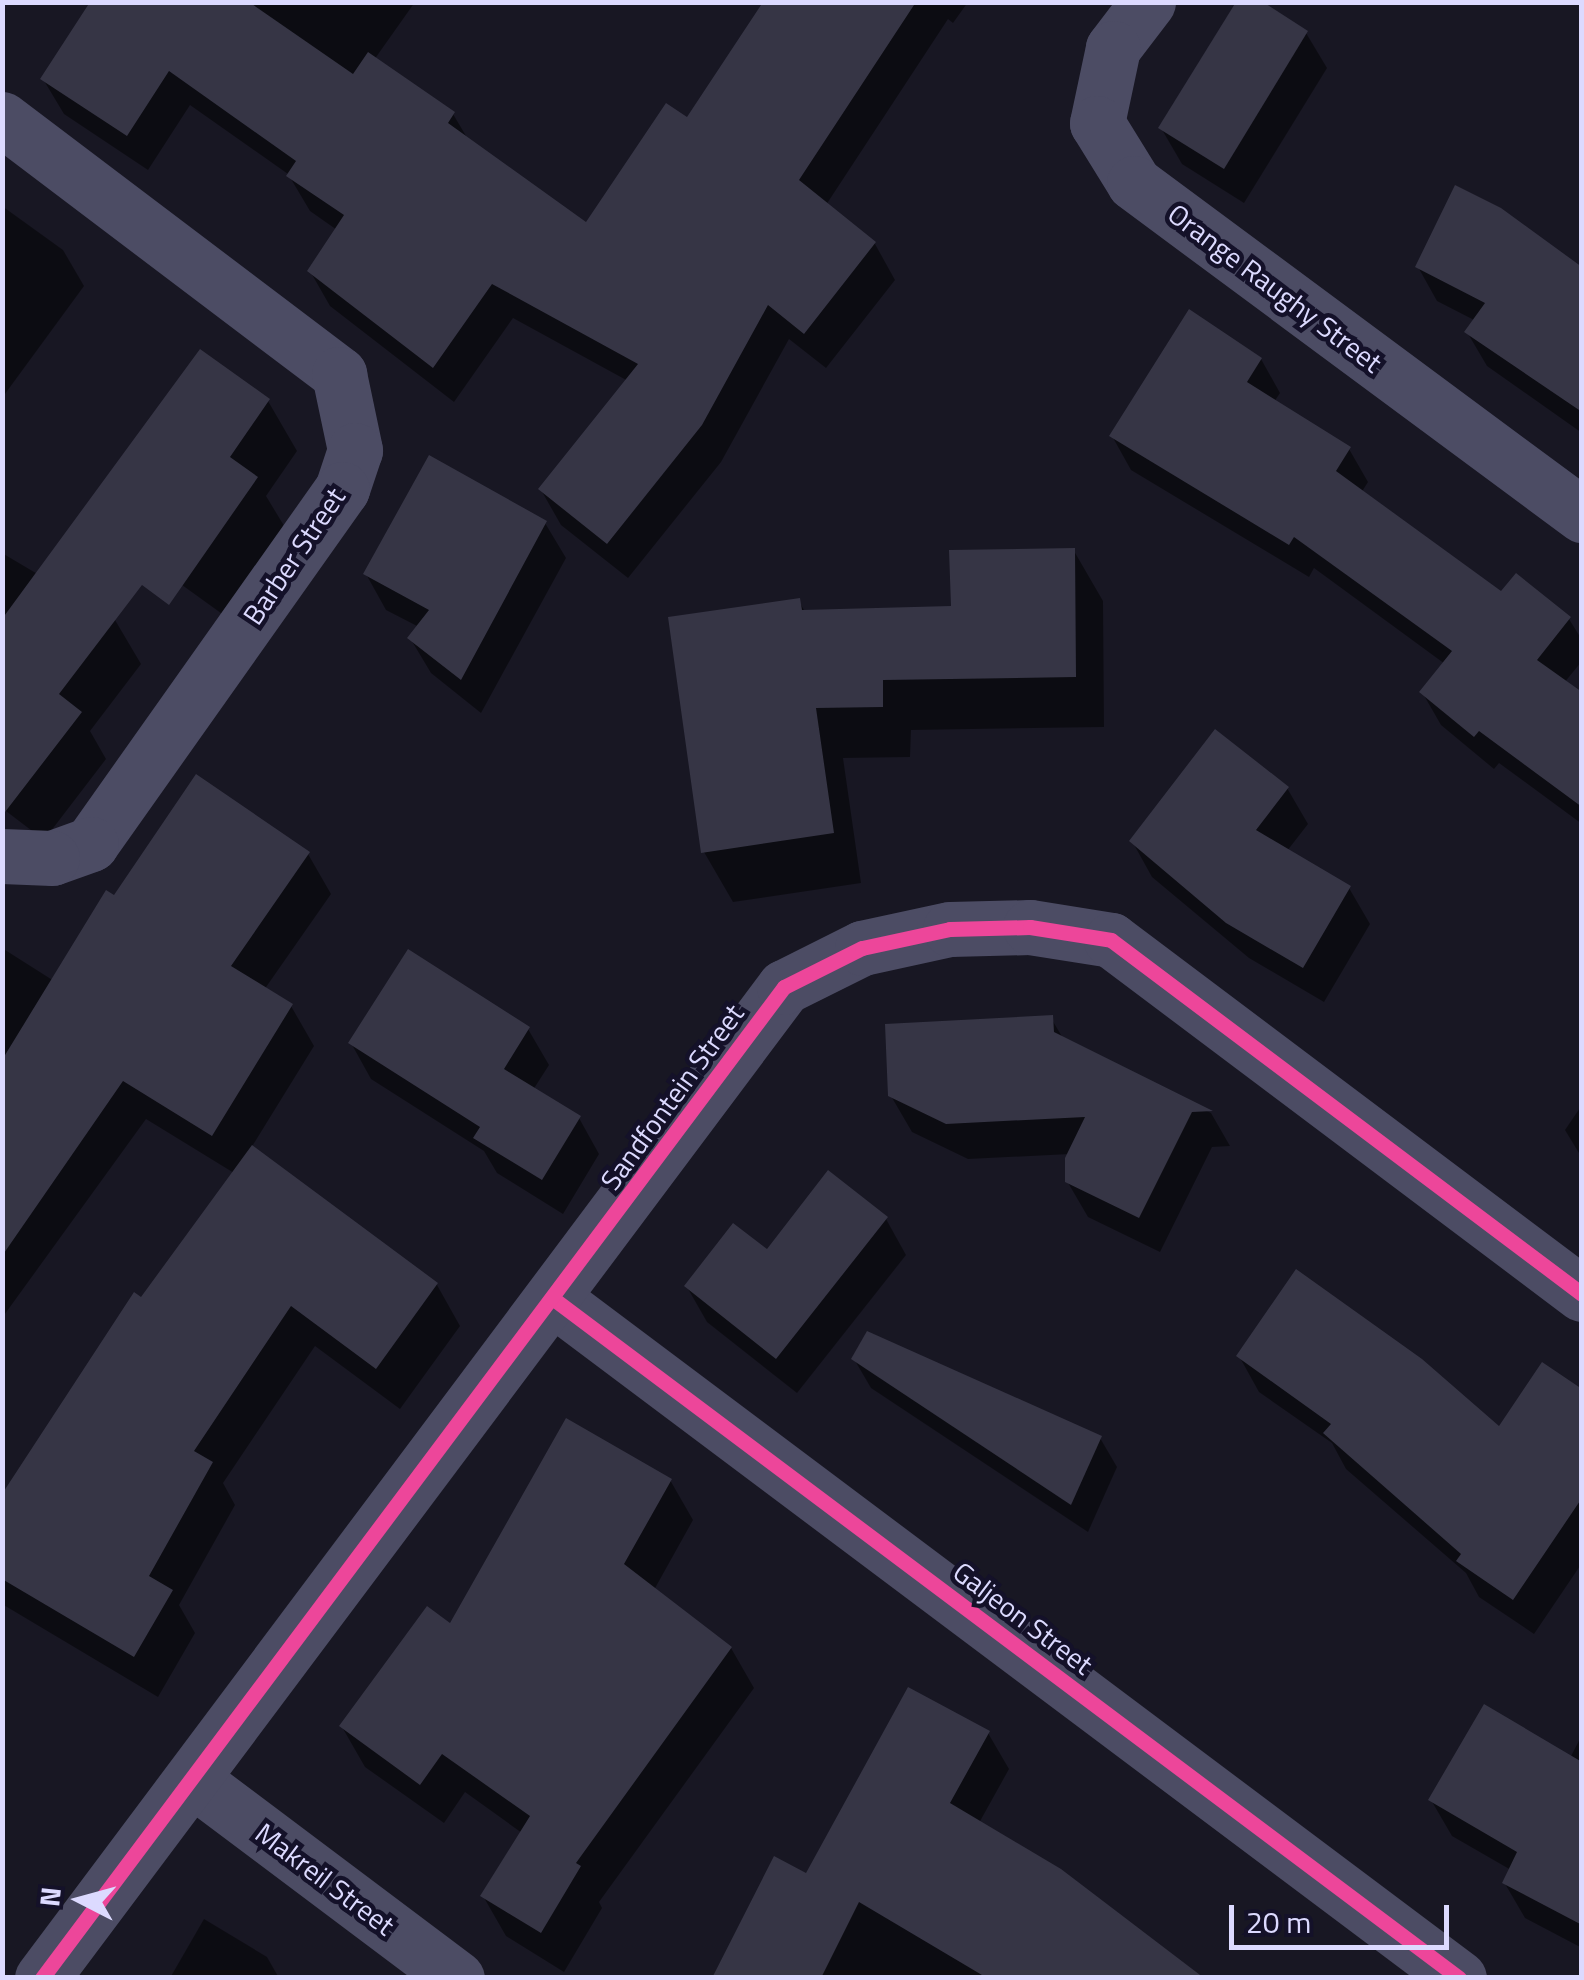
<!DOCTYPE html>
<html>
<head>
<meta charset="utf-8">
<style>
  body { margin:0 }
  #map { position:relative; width:1584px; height:1980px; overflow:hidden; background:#181723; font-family:"Titillium Web",sans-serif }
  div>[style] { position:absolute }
  .shadow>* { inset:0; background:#0007 }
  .building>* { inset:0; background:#363545 }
  .street>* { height:55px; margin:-27.5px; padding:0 27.5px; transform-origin:27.5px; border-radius:27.5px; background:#4c4c64 }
  .cycleway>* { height:15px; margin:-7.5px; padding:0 7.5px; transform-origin:7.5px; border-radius:7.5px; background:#ed469a }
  span { translate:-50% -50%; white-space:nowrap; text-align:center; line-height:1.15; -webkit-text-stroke:9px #141129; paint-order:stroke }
  .street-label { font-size:28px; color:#dcdaff }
  .frame { position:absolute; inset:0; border:5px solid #dcdaff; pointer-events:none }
  .north { position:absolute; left:30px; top:1850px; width:100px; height:100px; -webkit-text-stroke:8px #141129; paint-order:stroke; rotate:276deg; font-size:28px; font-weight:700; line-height:40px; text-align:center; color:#dcdaff }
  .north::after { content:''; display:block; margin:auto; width:35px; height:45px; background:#dcdaff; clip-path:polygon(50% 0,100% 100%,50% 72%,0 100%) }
  .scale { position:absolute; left:1229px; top:1905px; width:220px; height:45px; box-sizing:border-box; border:5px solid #dcdaff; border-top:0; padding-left:12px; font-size:30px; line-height:35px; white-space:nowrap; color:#dcdaff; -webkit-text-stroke:8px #141129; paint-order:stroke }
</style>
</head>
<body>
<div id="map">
  <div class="shadow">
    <div style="clip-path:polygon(93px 2px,415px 2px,374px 60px,453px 114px,469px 141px,586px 226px,688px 120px,766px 2px,968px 2px,953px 23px,948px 19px,826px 205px,875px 244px,895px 280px,826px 368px,789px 339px,721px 462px,628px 578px,561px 525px,541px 490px,628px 381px,513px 318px,454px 402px,330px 306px,310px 271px,337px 230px,310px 211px,288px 174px,190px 105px,148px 170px,64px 114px,43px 79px)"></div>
    <div style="clip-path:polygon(1306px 33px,1327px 68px,1244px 203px,1182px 164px,1161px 128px)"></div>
    <div style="clip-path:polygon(2px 206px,63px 250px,84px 286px,2px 398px)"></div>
    <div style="clip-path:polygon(1418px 267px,1582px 270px,1582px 433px,1487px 366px,1467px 332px,1476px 321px,1437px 301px)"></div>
    <div style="clip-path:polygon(1261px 359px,1280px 393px,1274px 402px,1349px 449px,1368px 482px,1361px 493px,1501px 595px,1569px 619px,1582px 640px,1582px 661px,1564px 683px,1582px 695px,1582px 824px,1499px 763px,1494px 769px,1441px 725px,1422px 692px,1445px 664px,1314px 568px,1309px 577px,1131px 470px,1112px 436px)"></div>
    <div style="clip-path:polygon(268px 401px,297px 451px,266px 496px,286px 529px,225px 616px,128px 546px)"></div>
    <div style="clip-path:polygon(545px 523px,566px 558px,481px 713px,431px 673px,410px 638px,419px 627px,386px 610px,366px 574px)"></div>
    <div style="clip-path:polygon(1074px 551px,1103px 601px,1104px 727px,911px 730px,910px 757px,843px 758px,861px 883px,733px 902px,704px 852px,799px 601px,805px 612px,953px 609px)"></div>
    <div style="clip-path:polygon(2px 553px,115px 620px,141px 664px,90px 731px,106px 759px,44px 840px,2px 808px)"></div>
    <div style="clip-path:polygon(1287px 788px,1308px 824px,1287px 851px,1349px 888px,1370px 924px,1324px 1002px,1249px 958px,1152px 877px,1132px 841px)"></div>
    <div style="clip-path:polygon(308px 854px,331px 894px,264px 990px,291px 1006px,314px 1046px,251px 1148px,437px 1285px,460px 1326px,400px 1409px,315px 1346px,223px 1483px,235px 1505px,179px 1605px,195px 1633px,158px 1697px,2px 1604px,2px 1503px,234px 1173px,146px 1119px,2px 1318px,2px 1095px,20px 1070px,2px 1058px,2px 948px,54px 981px,115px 898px)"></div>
    <div style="clip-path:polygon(1051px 1018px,1064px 1040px,1211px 1113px,1230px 1146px,1212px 1147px,1160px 1252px,1088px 1217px,1067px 1181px,1070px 1154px,968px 1159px,912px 1132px,891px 1096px)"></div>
    <div style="clip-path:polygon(528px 1029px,549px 1065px,533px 1090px,579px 1118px,599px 1154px,563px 1214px,497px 1173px,484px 1151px,371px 1079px,351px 1043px)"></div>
    <div style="clip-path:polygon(1582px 1105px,1582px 1158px,1565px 1130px)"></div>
    <div style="clip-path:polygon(886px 1219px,906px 1255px,797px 1393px,707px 1322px,687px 1287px,767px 1252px)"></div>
    <div style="clip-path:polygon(1239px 1356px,1499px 1430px,1582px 1392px,1582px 1563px,1534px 1634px,1479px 1597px,1466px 1573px,1346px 1469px,1332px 1443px,1259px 1392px)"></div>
    <div style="clip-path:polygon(854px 1359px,1100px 1438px,1117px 1467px,1088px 1532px,871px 1388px)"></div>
    <div style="clip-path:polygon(670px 1480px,693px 1520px,654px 1590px,731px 1648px,754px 1688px,599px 1902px,602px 1908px,564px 1972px,506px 1936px,483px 1896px,522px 1833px,465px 1792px,444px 1823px,365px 1767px,342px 1727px,451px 1626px)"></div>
    <div style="clip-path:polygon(988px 1733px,1009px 1769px,979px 1823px,1185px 1978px,715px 1978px,807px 1876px)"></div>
    <div style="clip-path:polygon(1582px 1735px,1582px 1948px,1525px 1918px,1504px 1882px,1511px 1870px,1452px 1836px,1431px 1800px,1570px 1758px)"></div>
    <div style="clip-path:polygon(204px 1919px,267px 1957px,279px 1978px,170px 1978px)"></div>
  </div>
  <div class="building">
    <div style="clip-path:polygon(90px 2px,249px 2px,353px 74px,368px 52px,455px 112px,448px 123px,586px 222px,666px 103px,687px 117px,763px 2px,916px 2px,799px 180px,876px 242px,804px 334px,768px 305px,702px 425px,607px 544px,538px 489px,638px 364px,492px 284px,433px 368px,307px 271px,344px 215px,286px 176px,296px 161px,169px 71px,127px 136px,40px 79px)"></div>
    <div style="clip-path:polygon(1236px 2px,1263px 2px,1308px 31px,1224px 169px,1158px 128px)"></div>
    <div style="clip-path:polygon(1455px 185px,1501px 208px,1582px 267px,1582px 412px,1464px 332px,1485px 303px,1415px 267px)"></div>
    <div style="clip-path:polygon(1189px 309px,1262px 358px,1247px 382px,1351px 447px,1336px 471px,1501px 591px,1516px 573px,1571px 617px,1537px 660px,1582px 692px,1582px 807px,1479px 731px,1474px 737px,1419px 692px,1452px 651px,1294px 537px,1289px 545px,1109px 436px)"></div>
    <div style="clip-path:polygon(200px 349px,270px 399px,230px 457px,258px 477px,169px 605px,142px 585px,59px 694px,82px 712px,2px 816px,2px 619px)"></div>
    <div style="clip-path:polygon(429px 455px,547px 521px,461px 680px,407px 638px,429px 610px,363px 574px)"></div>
    <div style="clip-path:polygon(1075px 548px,1076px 677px,883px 680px,883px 707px,816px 708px,834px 833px,701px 853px,668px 617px,800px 598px,802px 610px,951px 606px,949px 550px)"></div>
    <div style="clip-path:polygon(1215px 729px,1289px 787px,1256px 830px,1351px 886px,1303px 968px,1226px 923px,1129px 841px)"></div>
    <div style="clip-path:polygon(196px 774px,310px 852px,231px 966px,293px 1004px,212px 1136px,123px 1081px,2px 1256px,2px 1060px,106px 890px,114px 895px)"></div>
    <div style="clip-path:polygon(408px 949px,530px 1027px,504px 1069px,581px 1116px,542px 1180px,473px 1138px,480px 1127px,348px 1043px)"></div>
    <div style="clip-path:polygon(1053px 1015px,1054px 1032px,1213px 1111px,1192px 1112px,1139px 1218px,1065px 1182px,1065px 1158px,1085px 1117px,946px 1124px,888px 1096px,885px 1024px)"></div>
    <div style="clip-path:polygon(252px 1145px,438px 1283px,376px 1369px,291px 1306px,194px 1451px,213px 1462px,149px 1576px,173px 1590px,134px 1657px,2px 1579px,2px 1494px,134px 1292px,141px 1297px)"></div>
    <div style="clip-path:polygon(828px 1170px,888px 1217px,776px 1359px,684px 1286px,733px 1223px,767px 1249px)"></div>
    <div style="clip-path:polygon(1296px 1269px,1422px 1359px,1499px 1426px,1542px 1362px,1582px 1389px,1582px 1498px,1513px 1600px,1456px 1561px,1461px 1554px,1323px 1433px,1331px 1424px,1236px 1356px)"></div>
    <div style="clip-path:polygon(867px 1331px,1102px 1436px,1071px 1505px,851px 1359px)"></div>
    <div style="clip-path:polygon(566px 1418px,672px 1479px,624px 1564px,732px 1647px,576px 1863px,581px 1866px,541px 1933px,480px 1896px,530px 1816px,442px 1754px,420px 1785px,339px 1726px,427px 1606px,450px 1623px)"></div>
    <div style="clip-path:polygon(908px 1687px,990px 1731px,950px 1803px,1061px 1869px,1204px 1978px,987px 1978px,859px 1902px,821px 1978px,712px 1978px,774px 1856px,806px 1873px)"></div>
    <div style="clip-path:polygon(1484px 1704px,1582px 1762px,1582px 1925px,1502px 1883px,1517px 1852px,1428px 1800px)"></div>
  </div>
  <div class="street">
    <div style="left:1148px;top:2px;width:58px;rotate:127.3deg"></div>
    <div style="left:1113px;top:48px;width:77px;rotate:102deg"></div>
    <div style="left:1097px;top:123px;width:70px;rotate:58.3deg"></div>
    <div style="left:1134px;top:183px;width:558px;rotate:36.54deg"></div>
    <div style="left:2px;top:119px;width:423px;rotate:37.1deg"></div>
    <div style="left:339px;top:374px;width:78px;rotate:78.1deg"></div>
    <div style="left:355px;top:450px;width:41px;rotate:108.4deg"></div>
    <div style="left:342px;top:489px;width:435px;rotate:125.3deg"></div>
    <div style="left:91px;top:844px;width:41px;rotate:160.3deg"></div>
    <div style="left:52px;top:858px;width:50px;rotate:-177.7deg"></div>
    <div style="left:555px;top:1300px;width:1130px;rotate:36.87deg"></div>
    <div style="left:193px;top:1780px;width:330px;rotate:36.9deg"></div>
    <div style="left:42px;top:1978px;width:1238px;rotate:-53.18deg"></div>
    <div style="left:784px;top:987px;width:87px;rotate:-26.6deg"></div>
    <div style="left:862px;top:948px;width:90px;rotate:-12.2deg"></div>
    <div style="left:950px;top:929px;width:80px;rotate:-1.4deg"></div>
    <div style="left:1030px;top:927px;width:82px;rotate:9.1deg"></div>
    <div style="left:1111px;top:940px;width:589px;rotate:36.93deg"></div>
  </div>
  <div class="cycleway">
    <div style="left:555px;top:1300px;width:1130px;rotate:36.87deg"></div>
    <div style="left:42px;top:1978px;width:1238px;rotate:-53.18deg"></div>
    <div style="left:784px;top:987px;width:87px;rotate:-26.6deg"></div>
    <div style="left:862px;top:948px;width:90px;rotate:-12.2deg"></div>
    <div style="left:950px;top:929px;width:80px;rotate:-1.4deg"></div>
    <div style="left:1030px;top:927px;width:82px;rotate:9.1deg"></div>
    <div style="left:1111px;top:940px;width:589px;rotate:36.93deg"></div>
  </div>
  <div class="street-label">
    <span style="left:1275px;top:288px;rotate:37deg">Orange Raughy Street</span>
    <span style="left:294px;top:556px;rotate:-56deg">Barber Street</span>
    <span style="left:672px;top:1097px;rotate:-54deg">Sandfontein Street</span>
    <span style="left:1023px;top:1618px;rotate:37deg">Galjeon Street</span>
    <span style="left:325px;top:1879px;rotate:37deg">Makreil Street</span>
  </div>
  <div class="frame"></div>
  <div class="north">N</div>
  <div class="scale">20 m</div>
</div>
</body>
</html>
